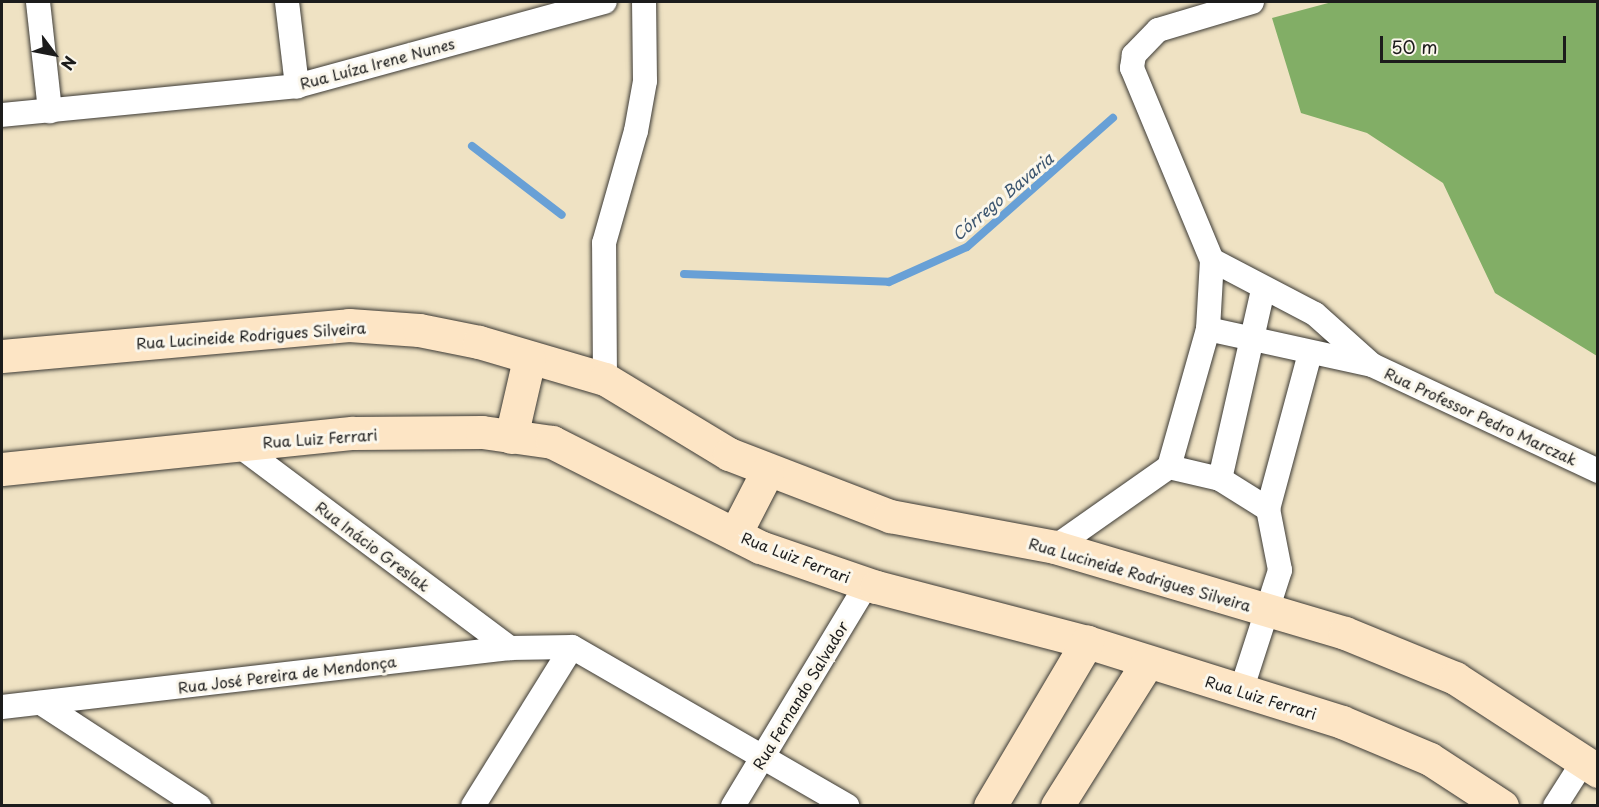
<!DOCTYPE html>
<html>
<head>
<meta charset="utf-8">
<style>
  body { margin:0 }
  #map { position:relative; width:1599px; height:807px; overflow:hidden; background:#efe2c3; font-family:"Playpen Sans",sans-serif }
  div>[style] { position:absolute }
  .forest>* { inset:0; background:#82ae66 }
  .stream>* { height:8px; margin:-4px; padding:0 4px; transform-origin:4px; border-radius:4px; background:#68a0d6 }
  .roads { filter:drop-shadow(0 0 2px #3c3a35) drop-shadow(0 0 2px #3c3a35) }
  .street>* { height:24px; margin:-12px; padding:0 12px; transform-origin:12px; border-radius:12px; background:#fff }
  .secondary>* { height:33px; margin:-16.5px; padding:0 16.5px; transform-origin:16.5px; border-radius:16.5px; background:#fde5c5 }
  span { translate:-50% -50%; white-space:nowrap; text-align:center; line-height:1.15; -webkit-text-stroke:6px #fbf7ec; paint-order:stroke }
  .street-label { font-size:15px; color:#1c1c1c }
  .water-label { font-size:16px; color:#3e5770; font-style:italic }
  .frame { position:absolute; inset:0; border:3px solid #1c1c1c; pointer-events:none }
  .north { position:absolute; left:24px; top:24px; width:60px; height:60px; -webkit-text-stroke:4px #fbf7ec; paint-order:stroke; rotate:122deg; font-size:16px; font-weight:700; line-height:24px; text-align:center; color:#1c1c1c }
  .north::after { content:''; display:block; margin:auto; width:21px; height:27px; background:#1c1c1c; clip-path:polygon(50% 0,100% 100%,50% 72%,0 100%) }
  .scale { position:absolute; left:1380px; top:36px; width:186px; height:27px; box-sizing:border-box; border:3px solid #1c1c1c; border-top:0; padding-left:8px; font-size:18px; line-height:21px; white-space:nowrap; color:#1c1c1c; -webkit-text-stroke:4px #fbf7ec; paint-order:stroke }
</style>
</head>
<body>
<div id="map">
  <div class="forest">
    <div style="clip-path:polygon(1332px 2px,1597px 2px,1597px 356px,1495px 293px,1443px 183px,1367px 133px,1301px 113px,1272px 18px)"></div>
  </div>
  <div class="stream">
    <div style="left:472px;top:146px;width:113px;rotate:37.5deg"></div>
    <div style="left:684px;top:274px;width:205px;rotate:2.2deg"></div>
    <div style="left:889px;top:282px;width:85px;rotate:-24.2deg"></div>
    <div style="left:967px;top:247px;width:195px;rotate:-41.5deg"></div>
  </div>
  <div class="roads">
    <div class="street">
      <div style="left:38px;top:2px;width:110px;rotate:83.7deg"></div>
      <div style="left:287px;top:2px;width:85px;rotate:83.2deg"></div>
      <div style="left:1252px;top:2px;width:98px;rotate:163.4deg"></div>
      <div style="left:1158px;top:30px;width:35px;rotate:134deg"></div>
      <div style="left:1134px;top:55px;width:13px;rotate:99deg"></div>
      <div style="left:1132px;top:68px;width:208px;rotate:67.4deg"></div>
      <div style="left:1212px;top:260px;width:116px;rotate:27.7deg"></div>
      <div style="left:1315px;top:314px;width:76px;rotate:41.8deg"></div>
      <div style="left:1372px;top:365px;width:250px;rotate:25.1deg"></div>
      <div style="left:2px;top:115px;width:296px;rotate:-5.6deg"></div>
      <div style="left:297px;top:86px;width:319px;rotate:-15.3deg"></div>
      <div style="left:1208px;top:329px;width:168px;rotate:12.4deg"></div>
      <div style="left:605px;top:379px;width:136px;rotate:-90.4deg"></div>
      <div style="left:604px;top:243px;width:116px;rotate:-74.1deg"></div>
      <div style="left:636px;top:131px;width:51px;rotate:-79.8deg"></div>
      <div style="left:645px;top:81px;width:79px;rotate:-90.7deg"></div>
      <div style="left:237px;top:444px;width:341px;rotate:36.8deg"></div>
      <div style="left:1169px;top:467px;width:52px;rotate:13.2deg"></div>
      <div style="left:1220px;top:479px;width:57px;rotate:32deg"></div>
      <div style="left:1220px;top:479px;width:194px;rotate:-77.2deg"></div>
      <div style="left:1055px;top:547px;width:139px;rotate:-35.1deg"></div>
      <div style="left:1169px;top:467px;width:143px;rotate:-74.2deg"></div>
      <div style="left:1208px;top:329px;width:69px;rotate:-86.7deg"></div>
      <div style="left:572px;top:647px;width:318px;rotate:30deg"></div>
      <div style="left:1241px;top:691px;width:127px;rotate:-72.1deg"></div>
      <div style="left:1280px;top:570px;width:62px;rotate:-101.1deg"></div>
      <div style="left:1268px;top:509px;width:162px;rotate:-74.9deg"></div>
      <div style="left:41px;top:703px;width:189px;rotate:33.1deg"></div>
      <div style="left:2px;top:707px;width:511px;rotate:-6.62deg"></div>
      <div style="left:510px;top:648px;width:62px;rotate:-0.9deg"></div>
      <div style="left:473px;top:806px;width:187px;rotate:-58.1deg"></div>
      <div style="left:733px;top:806px;width:259px;rotate:-58.9deg"></div>
      <div style="left:1555px;top:806px;width:52px;rotate:-57.5deg"></div>
    </div>
    <div class="secondary">
      <div style="left:2px;top:356px;width:348px;rotate:-5.1deg"></div>
      <div style="left:349px;top:325px;width:70px;rotate:4.1deg"></div>
      <div style="left:419px;top:330px;width:61px;rotate:11.3deg"></div>
      <div style="left:479px;top:342px;width:131px;rotate:16.4deg"></div>
      <div style="left:605px;top:379px;width:145px;rotate:31.2deg"></div>
      <div style="left:729px;top:454px;width:173px;rotate:21.1deg"></div>
      <div style="left:890px;top:516px;width:168px;rotate:10.6deg"></div>
      <div style="left:1055px;top:547px;width:302px;rotate:16.5deg"></div>
      <div style="left:1345px;top:633px;width:119px;rotate:22.2deg"></div>
      <div style="left:1455px;top:678px;width:171px;rotate:33deg"></div>
      <div style="left:511px;top:437px;width:80px;rotate:-77deg"></div>
      <div style="left:2px;top:469px;width:353px;rotate:-5.9deg"></div>
      <div style="left:353px;top:433px;width:129px;rotate:-0.4deg"></div>
      <div style="left:482px;top:432px;width:71px;rotate:8.1deg"></div>
      <div style="left:552px;top:442px;width:233px;rotate:26.8deg"></div>
      <div style="left:760px;top:547px;width:123px;rotate:19deg"></div>
      <div style="left:876px;top:587px;width:218px;rotate:14.6deg"></div>
      <div style="left:1087px;top:642px;width:267px;rotate:17.4deg"></div>
      <div style="left:1342px;top:722px;width:95px;rotate:22.8deg"></div>
      <div style="left:1430px;top:759px;width:86px;rotate:33.1deg"></div>
      <div style="left:735px;top:534px;width:70px;rotate:-62.7deg"></div>
      <div style="left:990px;top:806px;width:191px;rotate:-59.4deg"></div>
      <div style="left:1057px;top:806px;width:169px;rotate:-57.8deg"></div>
    </div>
  </div>
  <div class="street-label">
    <span style="left:377px;top:63px;rotate:-15deg">Rua Luíza Irene Nunes</span>
    <span style="left:251px;top:335px;rotate:-4deg">Rua Lucineide Rodrigues Silveira</span>
    <span style="left:1481px;top:416px;rotate:25deg">Rua Professor Pedro Marczak</span>
    <span style="left:320px;top:438px;rotate:-4deg">Rua Luiz Ferrari</span>
    <span style="left:373px;top:546px;rotate:37deg">Rua Inácio Greslak</span>
    <span style="left:796px;top:557px;rotate:21deg">Rua Luiz Ferrari</span>
    <span style="left:1140px;top:574px;rotate:16deg">Rua Lucineide Rodrigues Silveira</span>
    <span style="left:287px;top:674px;rotate:-7deg">Rua José Pereira de Mendonça</span>
    <span style="left:800px;top:695px;rotate:-59deg">Rua Fernando Salvador</span>
    <span style="left:1261px;top:697px;rotate:17deg">Rua Luiz Ferrari</span>
  </div>
  <div class="water-label">
    <span style="left:1002px;top:196px;rotate:-40deg">Córrego Bavaria</span>
  </div>
  <div class="frame"></div>
  <div class="north">N</div>
  <div class="scale">50 m</div>
</div>
</body>
</html>
